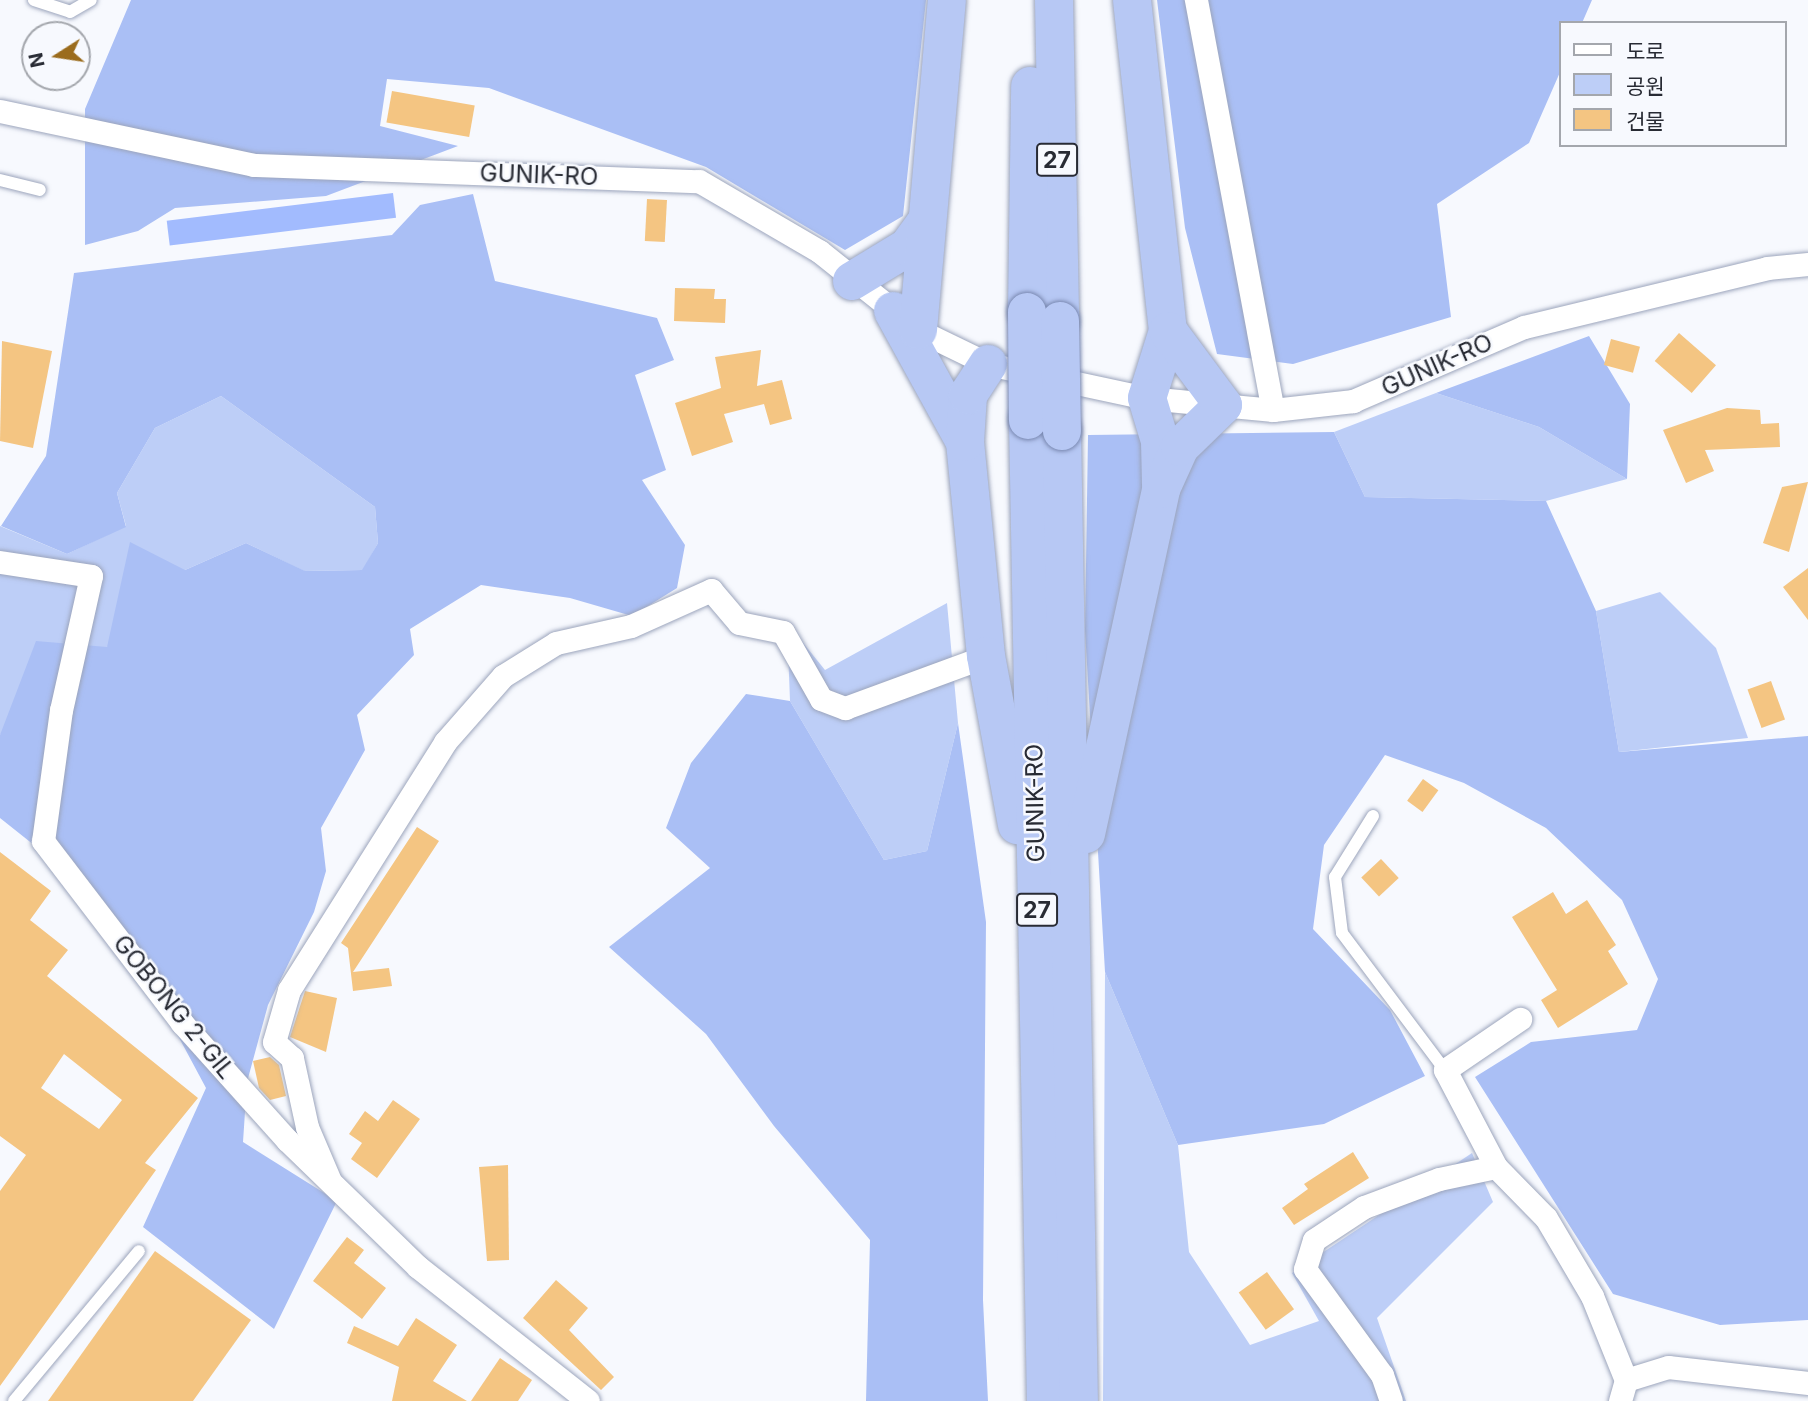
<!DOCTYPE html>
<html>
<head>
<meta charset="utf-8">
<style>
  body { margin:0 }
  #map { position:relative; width:1808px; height:1401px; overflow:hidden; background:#f7f9fe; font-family:Inter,"Noto Sans KR",sans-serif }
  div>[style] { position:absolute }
  .green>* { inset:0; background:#bdcef7 }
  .forest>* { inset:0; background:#aabff5 }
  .water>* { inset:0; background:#a2bbfe; transform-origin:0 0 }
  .building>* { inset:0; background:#f4c582; transform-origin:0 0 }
  .roads { filter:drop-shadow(0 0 2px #9ca5bc) drop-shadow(0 0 2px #9ca5bc) }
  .service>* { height:12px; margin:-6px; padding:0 6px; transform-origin:6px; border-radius:6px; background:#fff }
  .minor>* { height:23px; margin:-11.5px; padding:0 11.5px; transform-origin:11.5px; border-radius:11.5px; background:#fff }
  .trunk>* { height:38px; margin:-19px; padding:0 19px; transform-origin:19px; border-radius:19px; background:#b7c8f4 }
  .bridges { filter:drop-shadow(0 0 2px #7988b0) drop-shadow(0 0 2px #7988b0) }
  .trunk-bridge>* { height:38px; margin:-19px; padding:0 19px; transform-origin:19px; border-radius:19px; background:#b7c8f4 }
  span { translate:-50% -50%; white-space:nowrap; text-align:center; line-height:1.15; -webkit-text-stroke:5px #f7f9fe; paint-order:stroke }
  .shield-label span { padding:2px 5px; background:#f7f9fe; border:2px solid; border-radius:5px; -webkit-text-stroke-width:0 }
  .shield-label { font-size:23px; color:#282b34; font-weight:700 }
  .street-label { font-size:24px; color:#282b34 }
  .legend { position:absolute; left:1559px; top:21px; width:228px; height:126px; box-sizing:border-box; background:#f7f9fe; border:2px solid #a4a7ad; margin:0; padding:9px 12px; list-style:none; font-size:21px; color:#282b34 }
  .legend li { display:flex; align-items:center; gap:14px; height:35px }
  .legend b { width:35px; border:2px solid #a4a7ad }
  .north { position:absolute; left:21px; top:21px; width:70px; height:70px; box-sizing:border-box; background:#f7f9fe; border:2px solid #a4a7ad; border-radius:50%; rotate:258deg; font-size:19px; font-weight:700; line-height:28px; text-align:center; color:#282b34 }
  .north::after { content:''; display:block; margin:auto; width:24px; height:32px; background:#9b6c1d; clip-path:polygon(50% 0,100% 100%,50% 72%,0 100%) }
</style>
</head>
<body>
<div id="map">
  <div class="green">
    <div style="clip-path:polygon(1436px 393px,1539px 427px,1627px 479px,1546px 501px,1365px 497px,1334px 432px)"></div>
    <div style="clip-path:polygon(221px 396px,375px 507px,378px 543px,363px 570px,304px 571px,246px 543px,185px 570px,107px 647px,0 735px,0 526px,67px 554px,126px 526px,117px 493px,155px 428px)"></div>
    <div style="clip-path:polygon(1660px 592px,1716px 648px,1748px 738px,1619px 752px,1596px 611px)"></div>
    <div style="clip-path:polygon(947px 603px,958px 723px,927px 851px,884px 860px,790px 701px,787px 623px,825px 670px)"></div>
    <div style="clip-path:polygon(1105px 972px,1178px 1145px,1189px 1252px,1250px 1345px,1319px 1321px,1292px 1273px,1472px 1153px,1493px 1202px,1377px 1318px,1406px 1401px,1103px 1401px)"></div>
  </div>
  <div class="forest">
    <div style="clip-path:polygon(131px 0,926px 0,903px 216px,845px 250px,706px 167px,489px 88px,387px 79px,380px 126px,458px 146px,326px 196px,175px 208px,138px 231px,85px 245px,85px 109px)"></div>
    <div style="clip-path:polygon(1157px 0,1592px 0,1582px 23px,1561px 23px,1561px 70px,1529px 143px,1437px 204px,1451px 317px,1293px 364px,1217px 354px,1185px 228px)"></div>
    <div style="clip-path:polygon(473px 194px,495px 281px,657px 318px,674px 360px,635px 375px,666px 470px,642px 480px,685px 545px,677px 588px,632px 616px,570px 598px,481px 585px,410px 629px,414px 655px,357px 715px,365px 750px,321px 828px,326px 871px,314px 912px,268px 1005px,247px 1082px,243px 1142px,337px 1201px,274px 1329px,143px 1227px,206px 1088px,176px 1032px,39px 849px,0 818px,0 735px,36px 641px,107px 647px,130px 542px,185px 570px,246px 543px,305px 571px,362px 570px,378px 543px,375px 507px,221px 396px,155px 428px,117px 493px,126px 527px,67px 554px,1px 526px,46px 456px,74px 273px,392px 235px,420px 205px)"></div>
    <div style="clip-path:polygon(1589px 336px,1630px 404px,1627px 479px,1539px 427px,1436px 393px)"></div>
    <div style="clip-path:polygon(1334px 432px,1365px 497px,1546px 501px,1596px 611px,1619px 752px,1808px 736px,1808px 1320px,1720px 1325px,1613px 1294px,1475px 1077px,1531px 1042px,1637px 1030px,1658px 979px,1622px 900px,1546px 828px,1464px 783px,1385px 755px,1324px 845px,1313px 929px,1390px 1010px,1425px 1076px,1324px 1124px,1178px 1145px,1105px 972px,1085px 630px,1088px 435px)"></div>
    <div style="clip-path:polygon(746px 694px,790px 701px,884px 860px,927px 851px,958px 723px,986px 922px,983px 1300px,988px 1401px,866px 1401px,870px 1240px,774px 1126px,706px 1034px,609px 947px,710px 868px,666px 828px,691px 763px)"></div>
  </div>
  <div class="water">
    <div style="left:393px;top:193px;width:25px;height:228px;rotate:83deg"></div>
  </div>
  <div class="building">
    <div style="left:392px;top:91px;width:84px;height:32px;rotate:10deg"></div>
    <div style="left:647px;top:199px;width:20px;height:42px;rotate:3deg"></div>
    <div style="clip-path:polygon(675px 288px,715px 289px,714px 299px,726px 299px,725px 323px,674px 321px)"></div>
    <div style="left:1679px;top:333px;width:49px;height:37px;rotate:41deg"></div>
    <div style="left:1611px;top:339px;width:30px;height:27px;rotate:15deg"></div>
    <div style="clip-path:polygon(2px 341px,52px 351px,33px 448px,0 441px)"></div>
    <div style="clip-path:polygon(761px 350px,757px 386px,782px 380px,792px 419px,770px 425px,764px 404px,724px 414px,733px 442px,692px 456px,675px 403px,721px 388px,715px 357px)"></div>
    <div style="clip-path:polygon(1727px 408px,1760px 410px,1761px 424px,1779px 423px,1780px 447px,1705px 450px,1714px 471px,1686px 483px,1663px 430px)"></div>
    <div style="clip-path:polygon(1808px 482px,1789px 552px,1763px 543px,1782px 487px)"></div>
    <div style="clip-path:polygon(1808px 568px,1808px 620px,1783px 587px)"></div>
    <div style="left:1771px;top:681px;width:41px;height:25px;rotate:70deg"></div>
    <div style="left:1423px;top:779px;width:19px;height:27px;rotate:36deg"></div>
    <div style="clip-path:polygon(417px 827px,439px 841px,353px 972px,389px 968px,392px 986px,353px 991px,348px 948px,341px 943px)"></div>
    <div style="clip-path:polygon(evenodd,0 852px,51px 891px,30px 920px,68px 950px,47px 976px,198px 1098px,145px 1163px,156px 1170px,0 1386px,0 1191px,26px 1155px,0 1136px,0 852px,64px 1054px,122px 1100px,99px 1129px,41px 1088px,64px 1054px)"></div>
    <div style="left:1381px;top:859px;width:26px;height:27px;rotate:47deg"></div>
    <div style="clip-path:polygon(1553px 892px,1566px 914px,1587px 900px,1616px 945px,1608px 951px,1628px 984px,1558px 1028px,1541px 1000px,1557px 990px,1512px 917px)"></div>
    <div style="clip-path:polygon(305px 991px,337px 998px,326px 1052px,290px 1037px)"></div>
    <div style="clip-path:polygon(270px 1057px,279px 1065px,286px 1096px,270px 1100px,259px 1088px,253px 1061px)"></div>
    <div style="clip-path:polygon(393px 1100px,420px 1119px,377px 1178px,351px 1159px,362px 1143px,349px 1134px,365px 1111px,378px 1121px)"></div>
    <div style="clip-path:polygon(1353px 1152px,1369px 1178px,1294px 1225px,1282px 1208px,1308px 1189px,1304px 1184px)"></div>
    <div style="clip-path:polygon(508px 1165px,509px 1260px,487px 1261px,479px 1167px)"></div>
    <div style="clip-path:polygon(347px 1237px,364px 1250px,354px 1263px,386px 1288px,362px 1319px,313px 1281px)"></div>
    <div style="clip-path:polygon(155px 1251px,251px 1320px,193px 1401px,48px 1401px)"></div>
    <div style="left:1267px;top:1272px;width:46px;height:35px;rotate:54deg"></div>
    <div style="clip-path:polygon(556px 1280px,588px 1308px,569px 1330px,614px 1377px,601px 1390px,523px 1318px)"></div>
    <div style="clip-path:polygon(416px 1318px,457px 1345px,433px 1381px,467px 1401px,392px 1401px,399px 1367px,347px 1343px,354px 1326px,398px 1346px)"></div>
    <div style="clip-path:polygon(500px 1358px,532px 1380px,518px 1401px,471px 1401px)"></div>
  </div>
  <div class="roads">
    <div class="service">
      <div style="left:34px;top:0;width:38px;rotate:18deg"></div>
      <div style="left:70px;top:12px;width:24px;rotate:-30deg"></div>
      <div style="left:0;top:180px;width:41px;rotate:14deg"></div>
      <div style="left:1373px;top:816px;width:72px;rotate:121.9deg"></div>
      <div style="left:1335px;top:877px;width:56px;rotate:82.9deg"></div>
      <div style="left:1342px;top:933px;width:171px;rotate:53.1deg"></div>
      <div style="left:14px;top:1401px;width:195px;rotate:-50.2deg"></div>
    </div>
    <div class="minor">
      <div style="left:1196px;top:0;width:417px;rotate:79.4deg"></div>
      <div style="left:0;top:111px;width:260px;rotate:12deg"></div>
      <div style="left:254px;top:165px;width:445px;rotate:2.1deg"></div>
      <div style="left:699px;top:181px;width:139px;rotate:30.3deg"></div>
      <div style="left:819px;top:251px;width:127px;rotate:38.6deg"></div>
      <div style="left:918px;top:330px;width:78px;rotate:25.9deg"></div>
      <div style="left:988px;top:364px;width:163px;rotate:12.1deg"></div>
      <div style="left:1147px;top:398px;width:127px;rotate:5.4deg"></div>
      <div style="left:1273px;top:410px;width:81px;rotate:-6.4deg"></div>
      <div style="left:1353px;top:401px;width:186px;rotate:-23.4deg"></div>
      <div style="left:1524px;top:327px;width:250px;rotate:-13.6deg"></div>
      <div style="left:1767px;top:268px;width:41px;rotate:-5.6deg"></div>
      <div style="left:0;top:562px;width:92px;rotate:8.7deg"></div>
      <div style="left:91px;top:576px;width:137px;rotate:102.6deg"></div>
      <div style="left:61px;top:710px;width:132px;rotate:97.8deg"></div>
      <div style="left:43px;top:841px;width:229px;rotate:52.6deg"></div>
      <div style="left:182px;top:1023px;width:157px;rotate:48.1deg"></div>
      <div style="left:287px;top:1140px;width:182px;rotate:44.1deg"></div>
      <div style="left:418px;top:1267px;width:216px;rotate:38.2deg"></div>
      <div style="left:1496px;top:1167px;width:110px;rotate:-117.7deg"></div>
      <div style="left:1445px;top:1070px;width:91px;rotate:-34.2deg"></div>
      <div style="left:330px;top:1181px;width:59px;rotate:-113.1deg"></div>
      <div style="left:307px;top:1127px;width:71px;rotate:-102.3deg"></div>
      <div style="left:292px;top:1058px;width:24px;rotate:-138deg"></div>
      <div style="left:274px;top:1042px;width:54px;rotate:-73.9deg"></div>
      <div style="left:289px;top:990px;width:293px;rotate:-57.8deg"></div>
      <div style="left:445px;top:742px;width:88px;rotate:-48.7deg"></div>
      <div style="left:503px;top:676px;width:62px;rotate:-31.9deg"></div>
      <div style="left:556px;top:643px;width:77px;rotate:-12.8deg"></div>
      <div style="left:631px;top:626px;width:88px;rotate:-24.2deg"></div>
      <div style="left:711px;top:590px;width:43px;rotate:49.7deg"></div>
      <div style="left:739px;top:623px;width:45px;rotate:11.6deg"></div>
      <div style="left:783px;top:632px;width:77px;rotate:60.4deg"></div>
      <div style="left:821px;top:699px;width:26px;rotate:21deg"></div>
      <div style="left:845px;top:708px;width:150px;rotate:-20.2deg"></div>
      <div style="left:1626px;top:1380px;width:44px;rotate:-17.2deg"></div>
      <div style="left:1668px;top:1367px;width:141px;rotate:6.5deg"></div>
      <div style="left:1391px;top:1401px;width:28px;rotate:-109deg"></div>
      <div style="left:1382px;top:1375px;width:131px;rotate:-126deg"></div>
      <div style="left:1305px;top:1269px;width:30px;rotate:-73deg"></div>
      <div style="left:1314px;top:1240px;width:60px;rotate:-33.4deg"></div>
      <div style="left:1364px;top:1207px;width:80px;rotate:-20.5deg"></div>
      <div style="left:1439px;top:1179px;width:58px;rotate:-11.9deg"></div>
      <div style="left:1496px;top:1167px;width:71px;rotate:45.6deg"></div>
      <div style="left:1546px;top:1218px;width:91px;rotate:59.5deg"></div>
      <div style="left:1592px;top:1296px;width:91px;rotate:68deg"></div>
      <div style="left:1626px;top:1380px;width:22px;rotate:106deg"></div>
    </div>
    <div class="trunk">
      <div style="left:1054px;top:0;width:321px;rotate:88.9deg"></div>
      <div style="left:1132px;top:0;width:333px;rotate:83.8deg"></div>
      <div style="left:1168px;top:331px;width:70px;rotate:107.4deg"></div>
      <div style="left:1147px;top:398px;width:45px;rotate:73.2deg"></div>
      <div style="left:1160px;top:441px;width:43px;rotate:88.7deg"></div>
      <div style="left:852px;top:281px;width:66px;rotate:-31.3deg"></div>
      <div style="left:908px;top:247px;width:29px;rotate:-54deg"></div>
      <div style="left:893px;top:311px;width:149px;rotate:61.2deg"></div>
      <div style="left:965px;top:442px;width:215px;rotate:84.4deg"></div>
      <div style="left:986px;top:656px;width:172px;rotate:79.6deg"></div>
      <div style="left:1027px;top:312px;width:226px;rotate:-89.2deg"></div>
      <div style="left:918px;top:330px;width:331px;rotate:-85deg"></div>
      <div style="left:1028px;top:420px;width:981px;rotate:88.95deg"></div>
      <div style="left:1062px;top:431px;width:970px;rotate:89deg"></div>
      <div style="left:965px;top:442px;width:47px;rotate:-86.3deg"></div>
      <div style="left:968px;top:395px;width:37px;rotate:-57deg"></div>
      <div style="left:1086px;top:834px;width:353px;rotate:-77.7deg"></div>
      <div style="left:1161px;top:489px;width:46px;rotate:-65.7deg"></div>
      <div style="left:1180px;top:447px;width:60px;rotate:-44.3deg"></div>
      <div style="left:1223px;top:405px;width:92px;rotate:-126.6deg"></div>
    </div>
  </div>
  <div class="bridges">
    <div class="trunk-bridge">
      <div style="left:1027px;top:312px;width:108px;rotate:89.5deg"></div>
      <div style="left:1060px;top:321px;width:110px;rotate:89deg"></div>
    </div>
  </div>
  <div class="shield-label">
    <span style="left:1057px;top:160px">27</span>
    <span style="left:1037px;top:910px">27</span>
  </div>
  <div class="street-label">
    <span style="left:539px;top:175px;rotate:2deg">GUNIK-RO</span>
    <span style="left:1437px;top:365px;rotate:-24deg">GUNIK-RO</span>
    <span style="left:1035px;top:803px;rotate:-91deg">GUNIK-RO</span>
    <span style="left:174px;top:1007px;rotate:51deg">GOBONG 2-GIL</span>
  </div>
  <ul class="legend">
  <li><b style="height:9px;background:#fff"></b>도로</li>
  <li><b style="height:19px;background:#bdcef7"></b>공원</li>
  <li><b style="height:19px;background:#f4c582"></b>건물</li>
  </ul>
  <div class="north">N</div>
</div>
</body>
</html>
